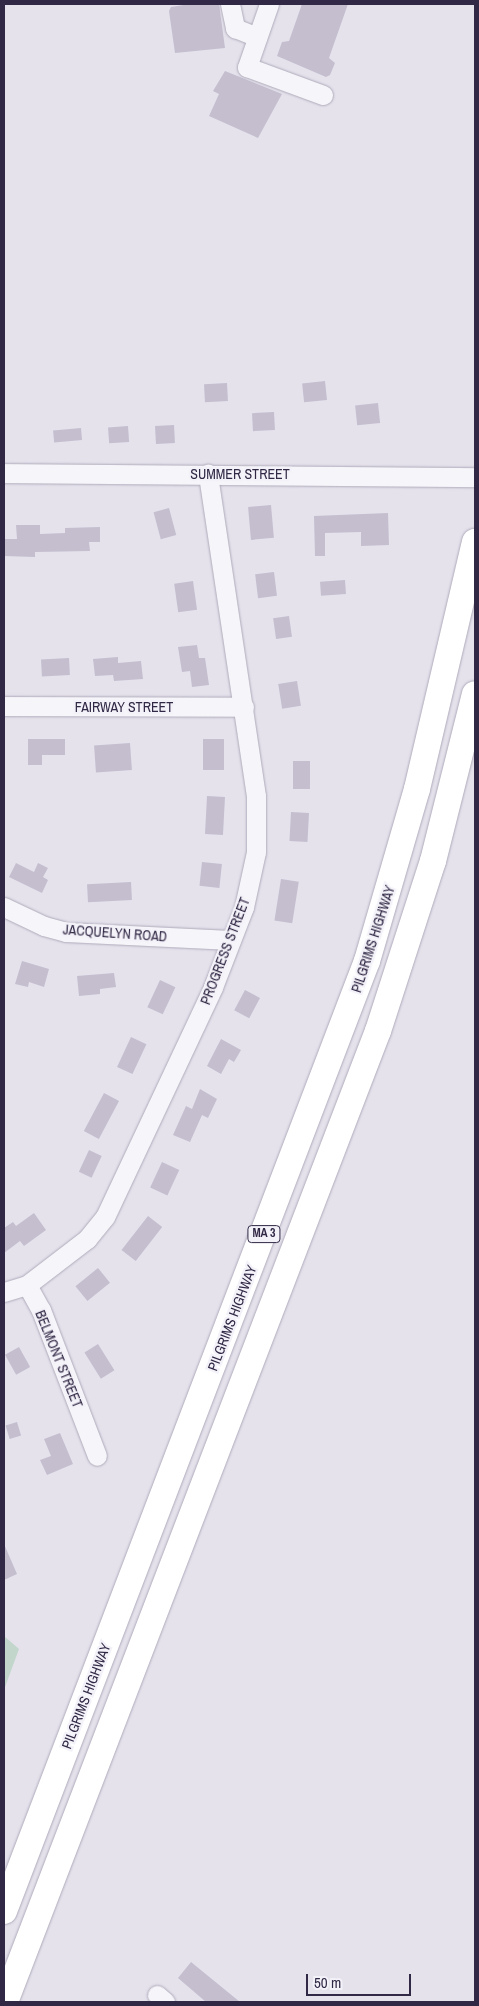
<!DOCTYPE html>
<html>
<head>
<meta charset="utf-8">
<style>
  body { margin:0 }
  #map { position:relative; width:479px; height:2006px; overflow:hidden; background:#e5e2ec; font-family:"Archivo Narrow",sans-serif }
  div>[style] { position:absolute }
  .green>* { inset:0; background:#c2d6cb }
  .building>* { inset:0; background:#c4becf; transform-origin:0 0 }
  .roads { filter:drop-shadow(0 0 1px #afaaba) drop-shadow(0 0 1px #afaaba) }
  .minor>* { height:19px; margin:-9.5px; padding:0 9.5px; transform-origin:9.5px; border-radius:9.5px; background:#f6f5f9 }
  .highway>* { height:26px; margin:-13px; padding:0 13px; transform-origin:13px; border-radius:13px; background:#fff }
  span { translate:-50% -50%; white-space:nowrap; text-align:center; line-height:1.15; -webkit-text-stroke:4.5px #f4f2f9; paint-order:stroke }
  .shield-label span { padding:1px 4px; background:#f4f2f9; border:1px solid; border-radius:4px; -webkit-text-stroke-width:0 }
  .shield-label { font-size:12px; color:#312845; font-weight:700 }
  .street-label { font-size:14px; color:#312845 }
  .frame { position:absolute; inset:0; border:5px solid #312845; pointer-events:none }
  .scale { position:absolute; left:306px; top:1974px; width:105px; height:22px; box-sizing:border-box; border:2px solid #312845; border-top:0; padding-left:6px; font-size:15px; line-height:18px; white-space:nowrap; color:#312845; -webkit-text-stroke:4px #f4f2f9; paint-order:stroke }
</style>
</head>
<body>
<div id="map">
  <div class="green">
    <div style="clip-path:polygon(4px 1636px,19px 1649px,4px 1690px)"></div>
  </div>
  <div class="building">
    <div style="clip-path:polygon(190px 4px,219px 4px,225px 48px,175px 53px,169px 11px,171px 7px)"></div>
    <div style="clip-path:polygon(302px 4px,348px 4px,329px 58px,335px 63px,330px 75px,326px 77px,277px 56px,282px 42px,289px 41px)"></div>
    <div style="clip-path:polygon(225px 71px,282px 94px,258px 138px,209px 116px,219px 94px,213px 91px)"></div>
    <div style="left:325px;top:381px;width:19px;height:23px;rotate:84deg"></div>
    <div style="left:227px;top:383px;width:18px;height:23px;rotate:87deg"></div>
    <div style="left:378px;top:403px;width:20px;height:23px;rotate:84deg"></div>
    <div style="left:274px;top:412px;width:18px;height:22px;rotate:87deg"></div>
    <div style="left:174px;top:425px;width:18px;height:19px;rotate:87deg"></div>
    <div style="left:128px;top:426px;width:16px;height:20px;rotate:86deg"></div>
    <div style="left:81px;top:428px;width:12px;height:28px;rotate:85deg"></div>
    <div style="left:271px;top:505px;width:33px;height:23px;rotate:85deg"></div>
    <div style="left:169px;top:508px;width:28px;height:16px;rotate:75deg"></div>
    <div style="clip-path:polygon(388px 513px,389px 545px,361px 546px,361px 532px,325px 533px,325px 556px,315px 556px,314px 516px)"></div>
    <div style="clip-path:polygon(16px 525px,40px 525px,40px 534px,65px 533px,65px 528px,100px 527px,100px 542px,89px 542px,90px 551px,35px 552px,35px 557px,4px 556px,4px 539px,17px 539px)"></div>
    <div style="left:274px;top:572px;width:24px;height:19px;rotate:83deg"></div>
    <div style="left:345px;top:580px;width:14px;height:25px;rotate:86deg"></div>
    <div style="left:193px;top:581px;width:29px;height:19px;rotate:82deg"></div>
    <div style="left:289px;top:616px;width:21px;height:16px;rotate:82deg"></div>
    <div style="clip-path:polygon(197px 645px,199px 658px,205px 658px,209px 685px,192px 687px,190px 671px,182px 672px,178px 647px)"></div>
    <div style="clip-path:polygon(118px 657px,118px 663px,141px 661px,143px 679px,114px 681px,113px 675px,95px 676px,93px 659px)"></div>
    <div style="left:69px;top:658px;width:17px;height:28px;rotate:87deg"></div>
    <div style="left:297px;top:681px;width:25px;height:19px;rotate:81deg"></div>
    <div style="clip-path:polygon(28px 739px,65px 739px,65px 755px,42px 755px,42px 765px,28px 765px)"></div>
    <div style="left:203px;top:739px;width:21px;height:31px"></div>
    <div style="left:130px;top:743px;width:27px;height:36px;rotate:86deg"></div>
    <div style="left:293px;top:761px;width:17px;height:28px"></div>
    <div style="left:207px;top:796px;width:18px;height:38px;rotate:3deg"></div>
    <div style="left:291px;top:812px;width:18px;height:29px;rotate:3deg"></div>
    <div style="left:202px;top:862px;width:20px;height:24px;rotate:6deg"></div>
    <div style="clip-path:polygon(16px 863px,34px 872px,38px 863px,48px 868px,43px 877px,48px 880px,42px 893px,9px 877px)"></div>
    <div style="left:281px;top:879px;width:18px;height:42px;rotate:9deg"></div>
    <div style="left:131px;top:882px;width:18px;height:44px;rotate:87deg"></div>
    <div style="clip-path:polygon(22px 961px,49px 969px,44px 987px,29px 982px,28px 987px,15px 984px)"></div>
    <div style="clip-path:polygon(114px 973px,116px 987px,100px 989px,100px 994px,79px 996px,77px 976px)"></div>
    <div style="left:160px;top:980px;width:17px;height:30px;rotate:25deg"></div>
    <div style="left:245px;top:990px;width:17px;height:23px;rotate:28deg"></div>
    <div style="left:131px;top:1037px;width:17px;height:33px;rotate:25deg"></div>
    <div style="clip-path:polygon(221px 1039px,241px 1050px,234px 1062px,229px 1059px,221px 1074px,207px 1066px)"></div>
    <div style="clip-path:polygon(200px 1089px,217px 1099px,208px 1118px,202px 1115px,190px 1142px,173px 1135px,186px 1106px,192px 1109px)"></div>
    <div style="left:104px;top:1093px;width:17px;height:43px;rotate:28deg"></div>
    <div style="left:89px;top:1150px;width:14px;height:24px;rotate:25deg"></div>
    <div style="left:162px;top:1162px;width:19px;height:28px;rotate:25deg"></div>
    <div style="clip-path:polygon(34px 1213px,46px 1230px,24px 1246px,20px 1241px,4px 1253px,4px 1228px,13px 1222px,16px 1226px)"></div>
    <div style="left:148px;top:1216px;width:18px;height:43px;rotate:38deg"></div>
    <div style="left:98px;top:1268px;width:19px;height:29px;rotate:51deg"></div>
    <div style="left:98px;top:1344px;width:31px;height:16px;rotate:58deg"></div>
    <div style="left:19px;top:1347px;width:23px;height:16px;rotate:61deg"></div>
    <div style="left:17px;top:1422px;width:14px;height:12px;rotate:73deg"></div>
    <div style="clip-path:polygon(60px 1433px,73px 1464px,47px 1475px,40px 1460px,51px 1456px,44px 1439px)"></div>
    <div style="clip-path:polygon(4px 1544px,17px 1574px,4px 1580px)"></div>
    <div style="clip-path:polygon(191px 1962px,240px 2002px,206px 2002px,178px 1978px)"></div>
  </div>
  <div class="roads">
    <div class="minor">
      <div style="left:230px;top:4px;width:25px;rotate:78deg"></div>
      <div style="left:235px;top:28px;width:24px;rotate:22deg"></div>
      <div style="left:269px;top:4px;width:67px;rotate:109.2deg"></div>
      <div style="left:247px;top:67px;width:81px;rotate:20.2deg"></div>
      <div style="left:4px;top:473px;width:471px;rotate:0.5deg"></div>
      <div style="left:4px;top:706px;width:240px;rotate:0.2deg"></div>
      <div style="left:4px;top:907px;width:44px;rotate:25.4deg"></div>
      <div style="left:44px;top:926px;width:23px;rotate:15deg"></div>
      <div style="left:66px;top:932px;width:165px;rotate:2.8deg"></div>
      <div style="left:27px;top:1285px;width:29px;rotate:61deg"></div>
      <div style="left:41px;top:1310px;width:156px;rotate:69deg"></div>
      <div style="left:4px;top:1292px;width:24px;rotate:-17deg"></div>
      <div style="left:27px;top:1285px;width:76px;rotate:-37.5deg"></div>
      <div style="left:87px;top:1239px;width:28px;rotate:-51deg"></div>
      <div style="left:105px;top:1217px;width:254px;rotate:-64.8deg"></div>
      <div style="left:213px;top:987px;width:86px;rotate:-68.8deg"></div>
      <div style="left:244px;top:907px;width:56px;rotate:-77.7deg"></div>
      <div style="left:256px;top:852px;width:56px;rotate:-90deg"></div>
      <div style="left:256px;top:796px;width:326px;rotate:-98.5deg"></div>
      <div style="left:157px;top:1995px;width:11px;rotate:41deg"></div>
    </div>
    <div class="highway">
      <div style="left:4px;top:1911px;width:1017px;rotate:-69.09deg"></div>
      <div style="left:367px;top:961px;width:179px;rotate:-73.8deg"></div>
      <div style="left:417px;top:789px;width:254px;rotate:-76.8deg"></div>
      <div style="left:5px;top:2002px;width:1040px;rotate:-68.99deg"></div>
      <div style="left:378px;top:1031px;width:179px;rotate:-72.1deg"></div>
      <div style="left:433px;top:861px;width:172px;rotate:-75.9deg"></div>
    </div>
  </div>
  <div class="shield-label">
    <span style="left:264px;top:1234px">MA 3</span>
  </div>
  <div class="street-label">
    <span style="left:240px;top:474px">SUMMER STREET</span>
    <span style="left:124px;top:707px">FAIRWAY STREET</span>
    <span style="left:115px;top:933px;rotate:4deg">JACQUELYN ROAD</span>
    <span style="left:373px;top:939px;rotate:-72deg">PILGRIMS HIGHWAY</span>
    <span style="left:225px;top:951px;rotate:-69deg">PROGRESS STREET</span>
    <span style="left:232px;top:1318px;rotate:-69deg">PILGRIMS HIGHWAY</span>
    <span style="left:59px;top:1359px;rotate:68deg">BELMONT STREET</span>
    <span style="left:86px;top:1696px;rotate:-69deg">PILGRIMS HIGHWAY</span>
  </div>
  <div class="frame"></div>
  <div class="scale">50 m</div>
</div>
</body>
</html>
